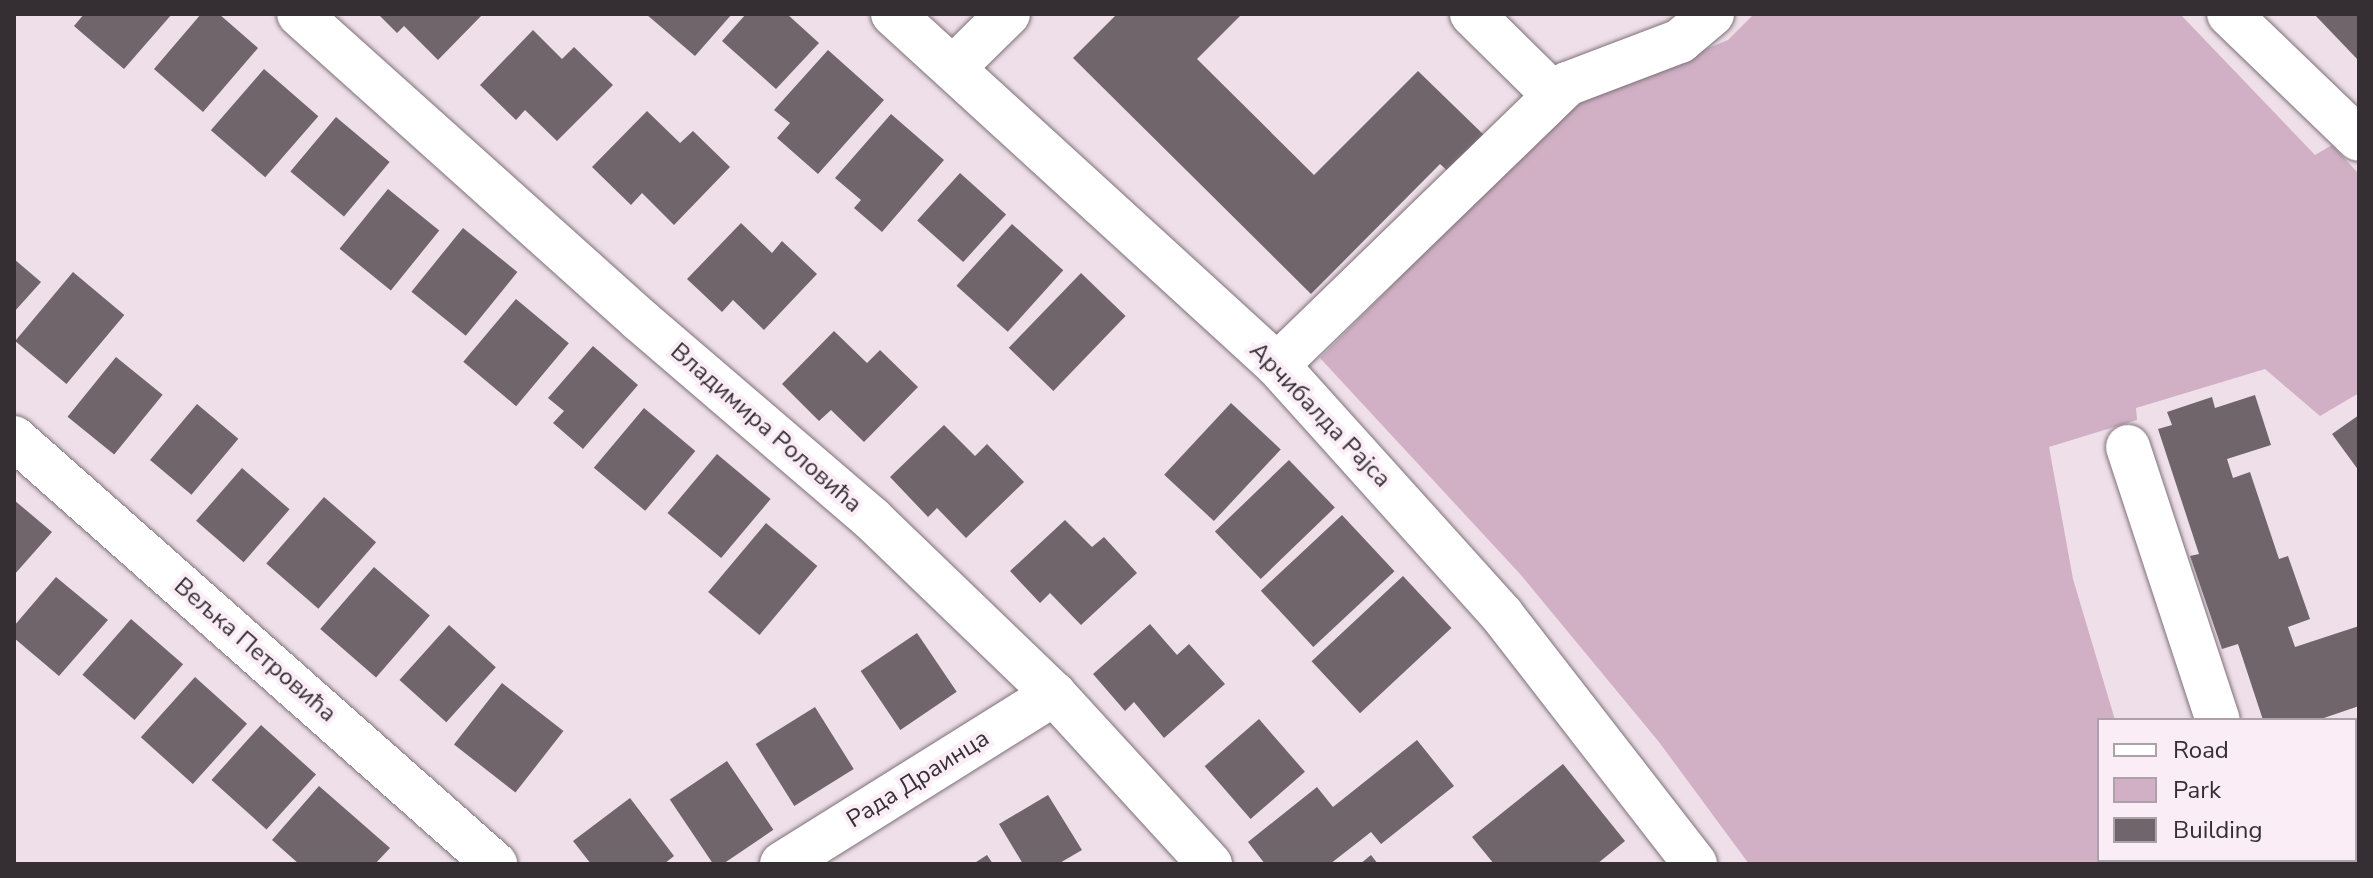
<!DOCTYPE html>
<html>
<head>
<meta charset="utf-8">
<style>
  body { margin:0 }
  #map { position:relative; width:2373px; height:878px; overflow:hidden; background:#eedfe8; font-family:"Nunito Sans",sans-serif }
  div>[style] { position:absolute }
  .green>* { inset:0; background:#d1b0c5 }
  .building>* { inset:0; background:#71656c; transform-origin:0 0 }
  .roads { filter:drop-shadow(0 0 2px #7d7078) drop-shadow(0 0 2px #7d7078) }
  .minor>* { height:44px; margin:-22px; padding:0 22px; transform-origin:22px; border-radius:22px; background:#fff }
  span { translate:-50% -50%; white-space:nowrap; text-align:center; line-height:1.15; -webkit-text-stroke:8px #fbedf6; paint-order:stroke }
  .street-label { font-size:24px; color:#352f33 }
  .frame { position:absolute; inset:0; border:16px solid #352f33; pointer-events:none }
  .legend { position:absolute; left:2097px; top:718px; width:260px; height:144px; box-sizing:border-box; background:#fbedf6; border:2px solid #aca1a8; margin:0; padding:10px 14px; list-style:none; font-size:24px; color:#352f33 }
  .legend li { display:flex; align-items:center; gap:16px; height:40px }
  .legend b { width:40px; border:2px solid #aca1a8 }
</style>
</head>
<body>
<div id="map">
  <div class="green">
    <div style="clip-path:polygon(1754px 14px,2180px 14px,2315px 155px,2332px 145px,2359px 174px,2359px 393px,2320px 416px,2265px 369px,2136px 408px,2137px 420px,2049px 447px,2073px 579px,2115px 720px,2099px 720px,2099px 860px,2215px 864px,1749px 864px,1659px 742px,1521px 575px,1320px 358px,1575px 101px,1728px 40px)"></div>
  </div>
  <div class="building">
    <div style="clip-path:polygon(84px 14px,172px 14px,124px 69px,74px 26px)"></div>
    <div style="clip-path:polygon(201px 14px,219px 14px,258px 48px,203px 112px,154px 69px)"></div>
    <div style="clip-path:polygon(378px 14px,483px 14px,438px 60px,404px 26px,397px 33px)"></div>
    <div style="clip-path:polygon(646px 14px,732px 14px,695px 56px)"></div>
    <div style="clip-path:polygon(746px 14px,787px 14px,819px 43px,776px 89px,722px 41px)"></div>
    <div style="clip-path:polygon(1117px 14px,1242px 14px,1197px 59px,1314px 175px,1418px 71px,1487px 138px,1451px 174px,1440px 164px,1311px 294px,1073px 58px)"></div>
    <div style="clip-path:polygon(2314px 14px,2359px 14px,2359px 61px)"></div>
    <div style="clip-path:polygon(533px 30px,562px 59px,574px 47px,613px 85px,557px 141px,525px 110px,516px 120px,480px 85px)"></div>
    <div style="clip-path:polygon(828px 50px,884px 100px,818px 174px,777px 138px,790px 123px,774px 110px)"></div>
    <div style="left:264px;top:69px;width:72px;height:81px;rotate:41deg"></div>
    <div style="clip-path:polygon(647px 111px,680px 143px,693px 131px,730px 167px,674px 225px,642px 193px,631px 205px,592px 167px)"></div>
    <div style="clip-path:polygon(891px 114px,944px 160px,882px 232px,854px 208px,861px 200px,835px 178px)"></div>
    <div style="left:336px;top:117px;width:70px;height:71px;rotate:40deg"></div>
    <div style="left:960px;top:173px;width:62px;height:64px;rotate:42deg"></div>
    <div style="left:388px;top:189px;width:66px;height:77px;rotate:39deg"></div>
    <div style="clip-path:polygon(741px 223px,772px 253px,782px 241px,817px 274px,764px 330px,733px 300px,722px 312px,687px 279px)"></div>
    <div style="left:1012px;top:224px;width:69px;height:83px;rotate:42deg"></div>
    <div style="left:463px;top:228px;width:70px;height:82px;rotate:39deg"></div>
    <div style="clip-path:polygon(14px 259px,41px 282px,14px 312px)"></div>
    <div style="left:73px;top:272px;width:67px;height:90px;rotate:40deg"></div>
    <div style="left:1081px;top:273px;width:62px;height:104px;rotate:44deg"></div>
    <div style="left:516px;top:299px;width:69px;height:82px;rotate:40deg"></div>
    <div style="clip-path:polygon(834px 331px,867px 363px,880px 350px,918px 387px,864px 442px,831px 410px,819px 421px,782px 384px)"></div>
    <div style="clip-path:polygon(593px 346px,638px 385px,583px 449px,553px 423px,564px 411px,548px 398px)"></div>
    <div style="left:116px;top:357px;width:60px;height:77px;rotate:39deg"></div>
    <div style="clip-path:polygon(2255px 395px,2271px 445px,2227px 459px,2233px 478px,2250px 472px,2279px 559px,2288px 556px,2310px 619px,2288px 627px,2295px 647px,2359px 626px,2359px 706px,2318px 720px,2263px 720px,2238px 644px,2222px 649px,2190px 556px,2199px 554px,2158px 429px,2172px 425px,2167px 412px,2212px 397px,2215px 408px)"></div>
    <div style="left:1231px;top:403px;width:68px;height:98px;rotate:43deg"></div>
    <div style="left:197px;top:404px;width:54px;height:73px;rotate:40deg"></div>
    <div style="left:644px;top:408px;width:67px;height:78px;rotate:40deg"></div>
    <div style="clip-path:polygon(2359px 415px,2359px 471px,2332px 434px)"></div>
    <div style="clip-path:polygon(944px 425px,975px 456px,987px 444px,1024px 482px,966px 538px,937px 508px,928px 517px,890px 477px)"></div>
    <div style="left:717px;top:454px;width:70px;height:77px;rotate:40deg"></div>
    <div style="left:1289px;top:460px;width:66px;height:103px;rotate:46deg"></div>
    <div style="left:242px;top:468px;width:63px;height:70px;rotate:41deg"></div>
    <div style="left:324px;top:497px;width:69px;height:88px;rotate:41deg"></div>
    <div style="clip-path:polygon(14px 500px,52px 532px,14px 575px)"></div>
    <div style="left:1342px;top:515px;width:77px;height:111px;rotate:47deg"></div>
    <div style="clip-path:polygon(1065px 520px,1092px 547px,1104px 537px,1137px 573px,1081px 625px,1050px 593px,1040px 603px,1010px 571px)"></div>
    <div style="left:766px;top:523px;width:67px;height:90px;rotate:40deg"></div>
    <div style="left:374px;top:567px;width:74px;height:82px;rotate:41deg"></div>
    <div style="left:1403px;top:576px;width:71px;height:125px;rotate:47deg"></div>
    <div style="clip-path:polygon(56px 577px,108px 620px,59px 676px,14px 638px,14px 626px)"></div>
    <div style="left:131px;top:619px;width:69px;height:74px;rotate:41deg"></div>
    <div style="clip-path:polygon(1150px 624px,1177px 655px,1189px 644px,1225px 684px,1164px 738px,1134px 702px,1125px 711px,1093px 674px)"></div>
    <div style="left:449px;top:625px;width:63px;height:74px;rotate:42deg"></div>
    <div style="left:917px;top:633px;width:71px;height:68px;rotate:56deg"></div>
    <div style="left:195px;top:677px;width:70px;height:81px;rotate:42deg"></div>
    <div style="left:502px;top:683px;width:78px;height:78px;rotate:38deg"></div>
    <div style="left:815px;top:707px;width:73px;height:70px;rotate:58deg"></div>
    <div style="left:1259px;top:719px;width:70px;height:72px;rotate:49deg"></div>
    <div style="left:261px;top:725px;width:74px;height:74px;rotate:42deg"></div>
    <div style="clip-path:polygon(1417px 740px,1454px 786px,1381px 844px,1371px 832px,1330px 864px,1265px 864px,1248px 842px,1317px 787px,1333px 807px)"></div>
    <div style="left:727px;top:761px;width:83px;height:69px;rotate:56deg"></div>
    <div style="clip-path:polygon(1563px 764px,1625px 841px,1597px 864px,1494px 864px,1472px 837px)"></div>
    <div style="clip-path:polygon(319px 786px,390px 848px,375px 864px,299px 864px,272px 840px)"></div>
    <div style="clip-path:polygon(1048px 795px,1082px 850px,1058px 864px,1023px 864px,999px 824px)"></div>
    <div style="clip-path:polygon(630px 798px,674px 856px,664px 864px,591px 864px,573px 841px)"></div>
    <div style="clip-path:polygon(987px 855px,993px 864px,973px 864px)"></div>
    <div style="clip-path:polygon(1371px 855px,1378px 864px,1360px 864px)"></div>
  </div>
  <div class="roads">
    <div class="minor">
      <div style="left:299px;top:14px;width:458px;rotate:41.9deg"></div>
      <div style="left:640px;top:320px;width:306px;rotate:40.6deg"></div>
      <div style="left:872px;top:519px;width:252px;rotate:43.9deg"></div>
      <div style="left:1054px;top:694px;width:231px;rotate:47.5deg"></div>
      <div style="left:893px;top:14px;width:520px;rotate:42.43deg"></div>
      <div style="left:1277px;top:365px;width:336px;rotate:48deg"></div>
      <div style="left:1502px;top:615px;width:315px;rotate:52.2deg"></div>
      <div style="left:1472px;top:14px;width:115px;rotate:44.6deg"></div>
      <div style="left:2229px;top:14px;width:180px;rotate:43.9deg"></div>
      <div style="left:953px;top:68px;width:77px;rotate:-44.5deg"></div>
      <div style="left:1277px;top:365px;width:404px;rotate:-44.1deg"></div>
      <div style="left:1567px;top:84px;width:121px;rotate:-20.8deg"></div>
      <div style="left:1680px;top:41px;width:42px;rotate:-40.2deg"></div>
      <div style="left:14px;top:438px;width:643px;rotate:41.53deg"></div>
      <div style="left:2128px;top:447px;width:287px;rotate:71.8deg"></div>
      <div style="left:2355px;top:789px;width:4px;rotate:-14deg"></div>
      <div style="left:2261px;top:860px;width:4px;rotate:76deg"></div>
      <div style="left:782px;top:864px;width:321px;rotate:-32deg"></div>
    </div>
  </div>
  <div class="street-label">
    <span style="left:1320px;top:415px;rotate:46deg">Арчибалда Рајса</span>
    <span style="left:766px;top:428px;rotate:41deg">Владимира Роловића</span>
    <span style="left:255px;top:650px;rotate:41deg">Вељка Петровића</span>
    <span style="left:918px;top:779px;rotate:-32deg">Рада Драинца</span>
  </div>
  <div class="frame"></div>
  <ul class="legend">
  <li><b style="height:10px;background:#fff"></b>Road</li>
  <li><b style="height:22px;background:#d1b0c5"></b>Park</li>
  <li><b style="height:22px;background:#71656c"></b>Building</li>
  </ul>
</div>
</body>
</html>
